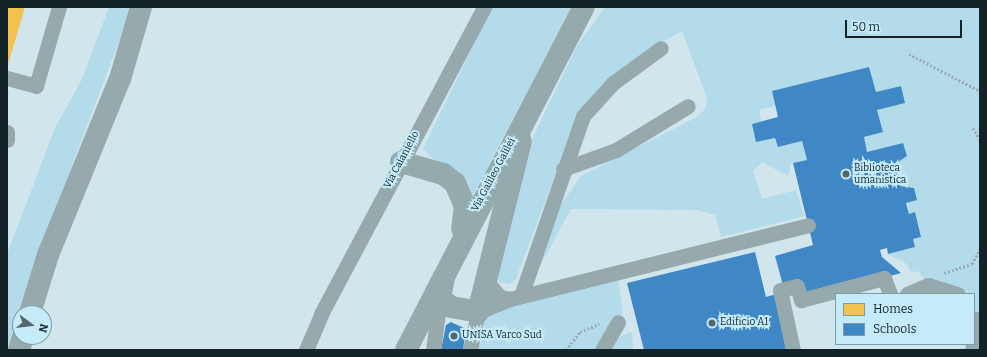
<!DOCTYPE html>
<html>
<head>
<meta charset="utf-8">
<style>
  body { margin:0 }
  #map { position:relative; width:987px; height:357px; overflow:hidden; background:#d1e5ed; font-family:Bitter,serif }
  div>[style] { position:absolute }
  .green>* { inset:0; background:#b3dbea }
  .homes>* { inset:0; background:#f2c14e }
  .schools>* { inset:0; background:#3f88c5 }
  .path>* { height:2.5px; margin-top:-1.25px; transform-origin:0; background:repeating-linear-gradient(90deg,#9aacb1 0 2px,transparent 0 4px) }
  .street>* { height:15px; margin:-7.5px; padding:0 7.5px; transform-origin:7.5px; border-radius:7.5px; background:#96aaae }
  .secondary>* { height:22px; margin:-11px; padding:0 11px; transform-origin:11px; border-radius:11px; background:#95aaad }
  .highway>* { height:22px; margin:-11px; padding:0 11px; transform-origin:11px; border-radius:11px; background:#96aaae }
  .dots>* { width:11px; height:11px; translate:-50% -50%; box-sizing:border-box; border:2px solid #c5ebf9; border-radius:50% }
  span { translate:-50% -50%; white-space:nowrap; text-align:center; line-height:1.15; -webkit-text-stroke:4px #c5ebf9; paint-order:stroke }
  .street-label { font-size:10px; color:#142327 }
  .poi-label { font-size:10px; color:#142327 }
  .left { translate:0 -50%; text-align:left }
  .frame { position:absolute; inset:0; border:8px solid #142327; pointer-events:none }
  .legend { position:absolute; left:835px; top:293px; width:140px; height:52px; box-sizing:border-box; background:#c5ebf9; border:1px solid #7e9ba5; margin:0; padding:5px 7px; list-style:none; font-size:12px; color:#142327 }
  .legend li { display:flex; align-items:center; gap:8px; height:20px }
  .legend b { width:20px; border:1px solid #7e9ba5 }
  .north { position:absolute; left:12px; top:305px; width:40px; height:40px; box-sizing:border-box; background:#c5ebf9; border:1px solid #7e9ba5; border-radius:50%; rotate:105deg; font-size:11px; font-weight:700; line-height:16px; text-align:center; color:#142327 }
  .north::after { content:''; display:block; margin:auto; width:14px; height:18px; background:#56676c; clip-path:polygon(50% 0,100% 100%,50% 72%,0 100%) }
  .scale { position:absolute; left:845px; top:20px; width:117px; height:18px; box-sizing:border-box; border:2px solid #142327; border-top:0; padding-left:5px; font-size:12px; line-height:14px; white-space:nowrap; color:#142327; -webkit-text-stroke:3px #c5ebf9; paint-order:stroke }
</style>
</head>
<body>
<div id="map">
  <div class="green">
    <div style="clip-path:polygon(109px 7px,132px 7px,45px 236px,7px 350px,7px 254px,55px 128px,82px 79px)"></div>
    <div style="clip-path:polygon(492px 7px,571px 7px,472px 197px,423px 149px)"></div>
    <div style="clip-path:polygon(605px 7px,980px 7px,980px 350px,972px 350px,974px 294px,958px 294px,928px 285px,919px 272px,910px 271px,907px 264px,888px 254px,915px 247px,913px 239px,921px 237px,915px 213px,909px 214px,907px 184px,900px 186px,895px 164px,906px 156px,903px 143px,867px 152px,864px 137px,883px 132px,877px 110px,905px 103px,901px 86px,876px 92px,869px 67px,772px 91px,776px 106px,759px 110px,761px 122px,752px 124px,757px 142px,775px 138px,778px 147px,802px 141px,807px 160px,791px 163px,788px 176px,762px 162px,753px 171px,762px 199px,796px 190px,804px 216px,721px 237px,715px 215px,696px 210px,571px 209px,536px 273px,560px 206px,581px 176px,697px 117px,705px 109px,707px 98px,682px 31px,651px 48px,575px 122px,516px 279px,510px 284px,499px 282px,497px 275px,534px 135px,577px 46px)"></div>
    <div style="clip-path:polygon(618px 278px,623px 313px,612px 322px,595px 350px,478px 350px,486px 316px,499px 308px)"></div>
    <div style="clip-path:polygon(629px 332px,632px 333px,633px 350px,608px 350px,614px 340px)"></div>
  </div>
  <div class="homes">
    <div style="clip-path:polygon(7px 7px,25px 7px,7px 68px)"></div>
  </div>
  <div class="schools">
    <div style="clip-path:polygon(869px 67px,876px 92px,901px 86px,905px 103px,877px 110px,883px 132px,864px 137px,867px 152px,903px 143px,907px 156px,895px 164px,900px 186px,914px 188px,917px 200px,906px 203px,909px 214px,915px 212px,921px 237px,913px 239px,915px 247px,888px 254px,887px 248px,880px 250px,882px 257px,901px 273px,801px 300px,784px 289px,775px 256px,813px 245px,793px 163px,807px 160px,802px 141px,778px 147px,775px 138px,756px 142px,752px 124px,778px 117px,772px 91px)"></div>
    <div style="clip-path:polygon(755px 252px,766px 297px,780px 293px,793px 350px,644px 350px,627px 283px)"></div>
    <div style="clip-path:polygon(451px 322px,466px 329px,463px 350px,441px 350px,446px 325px)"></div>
  </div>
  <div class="path">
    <div style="left:909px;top:54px;width:80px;rotate:27.5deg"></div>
    <div style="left:973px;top:128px;width:13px;rotate:58deg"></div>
    <div style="left:944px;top:273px;width:29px;rotate:-18deg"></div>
    <div style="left:972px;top:264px;width:17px;rotate:-62deg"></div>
    <div style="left:566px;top:350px;width:23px;rotate:-52deg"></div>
    <div style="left:580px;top:332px;width:21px;rotate:-23deg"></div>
  </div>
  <div class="street">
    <div style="left:7px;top:78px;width:30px;rotate:15deg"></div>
    <div style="left:36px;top:86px;width:82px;rotate:-73.8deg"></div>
    <div style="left:7px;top:132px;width:8px;rotate:90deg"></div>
    <div style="left:563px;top:169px;width:56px;rotate:-19.7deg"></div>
    <div style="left:616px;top:150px;width:84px;rotate:-31.4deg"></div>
    <div style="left:907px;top:294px;width:23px;rotate:-23deg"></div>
    <div style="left:928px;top:285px;width:31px;rotate:17deg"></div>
    <div style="left:521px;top:296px;width:190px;rotate:-71deg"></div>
    <div style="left:583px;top:116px;width:45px;rotate:-47.7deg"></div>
    <div style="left:613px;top:83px;width:59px;rotate:-36.1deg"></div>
    <div style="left:510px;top:299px;width:307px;rotate:-13.9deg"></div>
    <div style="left:306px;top:350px;width:39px;rotate:-67deg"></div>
    <div style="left:321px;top:314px;width:348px;rotate:-62deg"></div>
    <div style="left:433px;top:350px;width:52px;rotate:-82.3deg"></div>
    <div style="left:470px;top:350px;width:39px;rotate:-78deg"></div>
    <div style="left:478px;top:312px;width:35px;rotate:-22deg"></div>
    <div style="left:510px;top:299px;width:10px;rotate:-169deg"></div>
    <div style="left:500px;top:297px;width:21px;rotate:-131deg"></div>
    <div style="left:602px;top:350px;width:32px;rotate:-60deg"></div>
    <div style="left:793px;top:350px;width:61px;rotate:-102.2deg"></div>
    <div style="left:780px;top:290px;width:17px;rotate:-13deg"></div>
    <div style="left:797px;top:286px;width:15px;rotate:74deg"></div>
    <div style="left:801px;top:300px;width:86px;rotate:-14.8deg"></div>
    <div style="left:884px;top:278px;width:17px;rotate:69deg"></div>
    <div style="left:972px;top:350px;width:23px;rotate:-77deg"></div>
    <div style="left:977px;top:328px;width:10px;rotate:-107deg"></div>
  </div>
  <div class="secondary">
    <div style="left:401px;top:162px;width:44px;rotate:15.9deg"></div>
    <div style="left:443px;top:174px;width:15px;rotate:37deg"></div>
    <div style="left:455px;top:183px;width:25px;rotate:67deg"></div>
    <div style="left:465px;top:206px;width:23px;rotate:97deg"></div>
    <div style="left:444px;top:277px;width:21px;rotate:101deg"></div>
    <div style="left:440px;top:298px;width:14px;rotate:39deg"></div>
    <div style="left:451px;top:307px;width:27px;rotate:10deg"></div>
    <div style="left:478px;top:312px;width:176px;rotate:-75.9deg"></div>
    <div style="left:406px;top:350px;width:386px;rotate:-62.6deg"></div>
  </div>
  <div class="highway">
    <div style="left:30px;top:313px;width:61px;rotate:-72.8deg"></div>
    <div style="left:48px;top:255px;width:190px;rotate:-67.8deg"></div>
    <div style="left:120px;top:79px;width:75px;rotate:-73.7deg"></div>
    <div style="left:19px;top:350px;width:14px;rotate:-73deg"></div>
  </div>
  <div class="dots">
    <div style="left:846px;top:174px;background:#56676c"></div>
    <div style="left:712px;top:323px;background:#56676c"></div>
    <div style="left:454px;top:336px;background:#56676c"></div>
  </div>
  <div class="street-label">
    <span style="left:402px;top:160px;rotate:-62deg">Via Caianiello</span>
    <span style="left:494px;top:175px;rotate:-62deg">Via Galileo Galilei</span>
  </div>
  <div class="poi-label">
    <span class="left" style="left:854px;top:174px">Biblioteca<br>umanistica</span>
    <span class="left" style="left:720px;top:323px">Edificio A1</span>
    <span class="left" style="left:462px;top:336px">UNISA Varco Sud</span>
  </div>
  <div class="frame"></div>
  <ul class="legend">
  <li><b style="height:11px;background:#f2c14e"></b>Homes</li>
  <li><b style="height:11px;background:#3f88c5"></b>Schools</li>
  </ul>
  <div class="north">N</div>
  <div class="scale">50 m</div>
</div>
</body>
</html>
